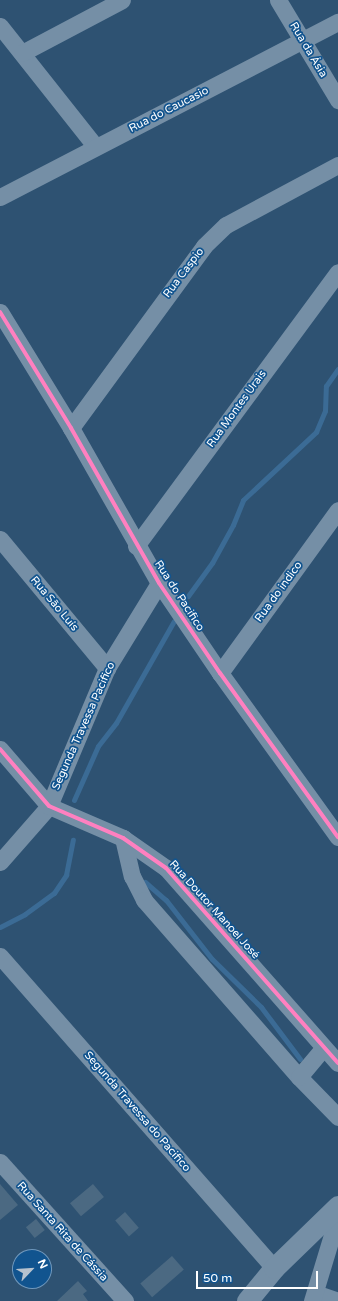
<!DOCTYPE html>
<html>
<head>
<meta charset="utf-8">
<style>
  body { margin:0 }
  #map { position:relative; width:338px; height:1301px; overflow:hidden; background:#2e5272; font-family:"Varela Round",sans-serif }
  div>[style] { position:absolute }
  .stream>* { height:5px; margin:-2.5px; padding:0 2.5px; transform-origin:2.5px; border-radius:2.5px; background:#3b6b95 }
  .building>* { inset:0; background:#4b6982; transform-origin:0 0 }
  .minor>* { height:17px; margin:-8.5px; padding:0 8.5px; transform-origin:8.5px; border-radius:8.5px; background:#758fa6 }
  .tertiary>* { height:21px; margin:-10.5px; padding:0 10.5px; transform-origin:10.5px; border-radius:10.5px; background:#758fa6 }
  .cycleway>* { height:4px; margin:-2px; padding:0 2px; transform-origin:2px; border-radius:2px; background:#ff80c0 }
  span { translate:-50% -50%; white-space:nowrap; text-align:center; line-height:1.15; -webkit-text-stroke:3.5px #11548f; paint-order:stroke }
  .street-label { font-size:11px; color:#fff }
  .north { position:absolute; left:12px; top:1249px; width:40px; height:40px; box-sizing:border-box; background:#11548f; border:1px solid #7098bc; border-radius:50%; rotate:65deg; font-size:11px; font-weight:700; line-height:16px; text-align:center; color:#fff }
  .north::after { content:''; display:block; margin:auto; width:14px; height:18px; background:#b6c2ce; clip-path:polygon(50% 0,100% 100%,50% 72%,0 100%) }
  .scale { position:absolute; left:196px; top:1271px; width:122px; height:18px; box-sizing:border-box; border:2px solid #fff; border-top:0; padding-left:5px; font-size:12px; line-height:14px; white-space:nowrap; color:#fff; -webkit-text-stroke:3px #11548f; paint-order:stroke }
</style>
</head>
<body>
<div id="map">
  <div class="stream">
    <div style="left:188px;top:596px;width:41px;rotate:-54deg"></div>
    <div style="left:212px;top:563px;width:43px;rotate:-61.1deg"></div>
    <div style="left:233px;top:525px;width:27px;rotate:-68deg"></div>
    <div style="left:243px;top:500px;width:100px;rotate:-43deg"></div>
    <div style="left:316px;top:432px;width:23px;rotate:-67deg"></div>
    <div style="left:325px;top:411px;width:25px;rotate:-88deg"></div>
    <div style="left:326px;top:386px;width:21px;rotate:-55deg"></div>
    <div style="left:74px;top:800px;width:59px;rotate:-66deg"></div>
    <div style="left:98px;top:746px;width:29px;rotate:-52deg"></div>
    <div style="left:116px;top:723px;width:117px;rotate:-60.4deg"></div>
    <div style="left:145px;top:882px;width:28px;rotate:41deg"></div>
    <div style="left:166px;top:900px;width:75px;rotate:52.1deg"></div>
    <div style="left:212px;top:959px;width:69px;rotate:44.4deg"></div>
    <div style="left:261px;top:1007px;width:65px;rotate:53.1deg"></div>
    <div style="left:0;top:927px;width:28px;rotate:-27deg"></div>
    <div style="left:25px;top:914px;width:36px;rotate:-36deg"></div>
    <div style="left:54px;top:893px;width:22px;rotate:-56deg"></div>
    <div style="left:66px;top:875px;width:36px;rotate:-79deg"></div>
  </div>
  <div class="building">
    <div style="clip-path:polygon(0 1184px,18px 1205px,0 1220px)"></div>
    <div style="left:93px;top:1184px;width:17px;height:30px;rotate:50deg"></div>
    <div style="left:125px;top:1212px;width:21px;height:13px;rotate:49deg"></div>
    <div style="left:36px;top:1219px;width:14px;height:13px;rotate:51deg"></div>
    <div style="left:172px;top:1256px;width:18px;height:42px;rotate:49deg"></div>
    <div style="clip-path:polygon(78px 1281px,87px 1291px,83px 1294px,88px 1301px,57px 1301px)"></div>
  </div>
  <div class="minor">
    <div style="left:278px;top:0;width:117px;rotate:59deg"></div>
    <div style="left:0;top:26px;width:154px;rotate:51.6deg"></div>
    <div style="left:22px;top:53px;width:113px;rotate:-27.9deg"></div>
    <div style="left:0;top:197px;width:381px;rotate:-27.4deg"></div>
    <div style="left:0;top:312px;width:136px;rotate:58.5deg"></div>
    <div style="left:71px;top:428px;width:178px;rotate:60.4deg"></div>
    <div style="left:159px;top:583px;width:109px;rotate:55.9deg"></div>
    <div style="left:220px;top:673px;width:202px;rotate:54.3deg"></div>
    <div style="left:71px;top:428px;width:225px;rotate:-53.8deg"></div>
    <div style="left:204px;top:246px;width:30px;rotate:-44deg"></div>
    <div style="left:226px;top:225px;width:127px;rotate:-28.2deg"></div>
    <div style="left:0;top:539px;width:168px;rotate:50.3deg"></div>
    <div style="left:136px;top:546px;width:340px;rotate:-53.6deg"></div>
    <div style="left:220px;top:673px;width:201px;rotate:-54.1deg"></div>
    <div style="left:0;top:749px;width:75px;rotate:49.3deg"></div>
    <div style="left:49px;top:806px;width:81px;rotate:23.4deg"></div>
    <div style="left:123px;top:838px;width:52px;rotate:34.9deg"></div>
    <div style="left:166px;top:868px;width:260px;rotate:48.6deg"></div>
    <div style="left:123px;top:838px;width:39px;rotate:77deg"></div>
    <div style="left:132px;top:876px;width:27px;rotate:63deg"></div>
    <div style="left:144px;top:900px;width:235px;rotate:48.8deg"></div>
    <div style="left:299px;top:1077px;width:56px;rotate:45.7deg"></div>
    <div style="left:0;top:862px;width:74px;rotate:-48.8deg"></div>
    <div style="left:49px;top:806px;width:150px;rotate:-67.2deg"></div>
    <div style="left:107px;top:668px;width:100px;rotate:-58.5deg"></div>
    <div style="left:0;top:956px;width:415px;rotate:48.7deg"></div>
    <div style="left:299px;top:1077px;width:38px;rotate:-50deg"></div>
    <div style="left:0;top:1162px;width:187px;rotate:48deg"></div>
    <div style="left:315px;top:1293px;width:24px;rotate:19deg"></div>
    <div style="left:312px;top:1301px;width:90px;rotate:-73.2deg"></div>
  </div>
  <div class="tertiary">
    <div style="left:247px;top:1301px;width:43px;rotate:-50.7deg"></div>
    <div style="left:274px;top:1268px;width:89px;rotate:-44.1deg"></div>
  </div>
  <div class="cycleway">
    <div style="left:0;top:312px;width:136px;rotate:58.5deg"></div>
    <div style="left:71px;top:428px;width:178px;rotate:60.4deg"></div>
    <div style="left:159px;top:583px;width:109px;rotate:55.9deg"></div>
    <div style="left:220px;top:673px;width:202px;rotate:54.3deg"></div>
    <div style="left:0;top:749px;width:75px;rotate:49.3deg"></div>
    <div style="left:49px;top:806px;width:81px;rotate:23.4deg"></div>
    <div style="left:123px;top:838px;width:52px;rotate:34.9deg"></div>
    <div style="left:166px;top:868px;width:260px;rotate:48.6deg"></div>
  </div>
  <div class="street-label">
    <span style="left:308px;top:50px;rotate:59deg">Rua da Ásia</span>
    <span style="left:169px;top:110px;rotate:-27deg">Rua do Caucasio</span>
    <span style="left:184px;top:273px;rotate:-53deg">Rua Caspio</span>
    <span style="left:237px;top:409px;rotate:-54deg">Rua Montes Urais</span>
    <span style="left:279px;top:592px;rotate:-54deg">Rua do indico</span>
    <span style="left:179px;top:596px;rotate:57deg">Rua do Pacifico</span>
    <span style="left:54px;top:604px;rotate:50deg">Rua São Luís</span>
    <span style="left:84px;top:726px;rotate:-66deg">Segunda Travessa Pacifico</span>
    <span style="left:214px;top:910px;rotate:48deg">Rua Doutor Manoel José</span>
    <span style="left:137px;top:1112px;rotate:49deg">Segunda Travessa do Pacifico</span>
    <span style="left:62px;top:1232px;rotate:48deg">Rua Santa Rita de Cássia</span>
  </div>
  <div class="north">N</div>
  <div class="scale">50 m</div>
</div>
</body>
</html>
